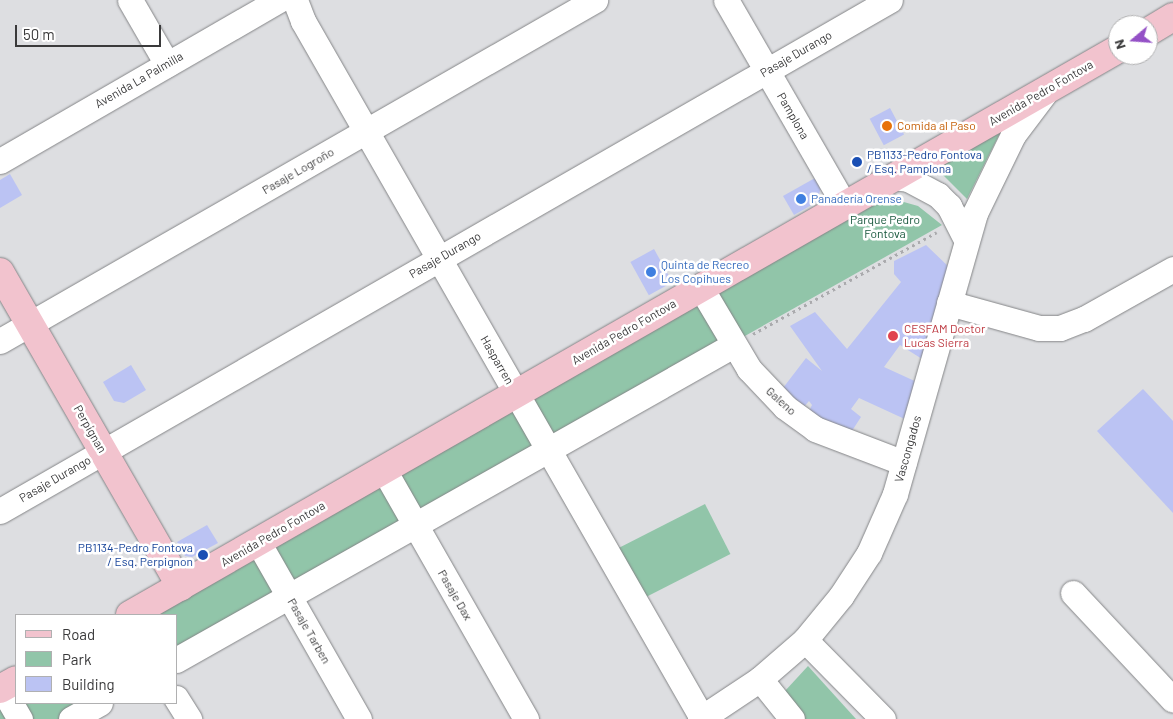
<!DOCTYPE html>
<html>
<head>
<meta charset="utf-8">
<style>
  body { margin:0 }
  #map { position:relative; width:1173px; height:719px; overflow:hidden; background:#dddee1; font-family:Barlow,sans-serif }
  div>[style] { position:absolute }
  .green>* { inset:0; background:#91c5a9; transform-origin:0 0 }
  .building>* { inset:0; background:#bbc3f3; transform-origin:0 0 }
  .path>* { height:3px; margin-top:-1.5px; transform-origin:0; background:repeating-linear-gradient(90deg,#aaaaad 0 2.5px,transparent 0 6.5px) }
  .roads { filter:drop-shadow(0 0 1px #848587) drop-shadow(0 0 1px #848587) }
  .minor>* { height:25px; margin:-12.5px; padding:0 12.5px; transform-origin:12.5px; border-radius:12.5px; background:#fff }
  .major>* { height:28px; margin:-14px; padding:0 14px; transform-origin:14px; border-radius:14px; background:#f2c3ce }
  .dots>* { width:14px; height:14px; translate:-50% -50%; box-sizing:border-box; border:2px solid #fff; border-radius:50% }
  span { translate:-50% -50%; white-space:nowrap; text-align:center; line-height:1.15; -webkit-text-stroke:5px #fff; paint-order:stroke }
  .street-label { font-size:12px; color:#3a3a3b }
  .food-label { font-size:12px; color:#c56008 }
  .left { translate:0 -50%; text-align:left }
  .transit-label { font-size:12px; color:#164399 }
  .right { translate:-100% -50%; text-align:right }
  .shop-label { font-size:12px; color:#366cbe }
  .park-label { font-size:12px; color:#16563b }
  .health-label { font-size:12px; color:#be3a42 }
  .legend { position:absolute; left:15px; top:614px; width:162px; height:90px; box-sizing:border-box; background:#fff; border:1px solid #b0b0b1; margin:0; padding:6px 9px; list-style:none; font-size:15px; color:#3a3a3b }
  .legend li { display:flex; align-items:center; gap:10px; height:25px }
  .legend b { width:25px; border:1px solid #b0b0b1 }
  .north { position:absolute; left:1108px; top:15px; width:50px; height:50px; box-sizing:border-box; background:#fff; border:1px solid #b0b0b1; border-radius:50%; rotate:252deg; font-size:14px; font-weight:700; line-height:20px; text-align:center; color:#3a3a3b }
  .north::after { content:''; display:block; margin:auto; width:18px; height:22px; background:#9451c6; clip-path:polygon(50% 0,100% 100%,50% 72%,0 100%) }
  .scale { position:absolute; left:15px; top:25px; width:146px; height:22px; box-sizing:border-box; border:2px solid #3a3a3b; border-top:0; padding-left:6px; font-size:15px; line-height:18px; white-space:nowrap; color:#3a3a3b; -webkit-text-stroke:4px #fff; paint-order:stroke }
</style>
</head>
<body>
<div id="map">
  <div class="green">
    <div style="clip-path:polygon(1004px 125px,967px 199px,934px 166px)"></div>
    <div style="clip-path:polygon(886px 197px,918px 206px,942px 225px,176px 656px,176px 615px,147px 615px)"></div>
    <div style="left:705px;top:504px;width:56px;height:98px;rotate:63deg"></div>
    <div style="clip-path:polygon(808px 666px,856px 719px,805px 719px,785px 691px)"></div>
    <div style="clip-path:polygon(0 699px,16px 703px,94px 703px,65px 719px,0 719px)"></div>
  </div>
  <div class="building">
    <div style="left:890px;top:108px;width:30px;height:23px;rotate:62deg"></div>
    <div style="clip-path:polygon(10px 174px,22px 195px,0 208px,0 180px)"></div>
    <div style="clip-path:polygon(815px 178px,821px 187px,817px 202px,794px 215px,783px 196px)"></div>
    <div style="clip-path:polygon(926px 245px,951px 269px,922px 359px,900px 345px,884px 367px,919px 383px,909px 421px,859px 398px,851px 409px,861px 417px,848px 437px,808px 413px,812px 405px,809px 401px,803px 408px,783px 388px,806px 358px,822px 371px,790px 326px,815px 312px,847px 349px,901px 282px,894px 274px,894px 261px)"></div>
    <div style="left:654px;top:249px;width:38px;height:27px;rotate:61deg"></div>
    <div style="clip-path:polygon(131px 365px,146px 390px,124px 403px,114px 401px,103px 382px)"></div>
    <div style="clip-path:polygon(1143px 389px,1173px 421px,1173px 513px,1097px 431px)"></div>
    <div style="clip-path:polygon(207px 525px,218px 543px,192px 557px,185px 556px,177px 542px)"></div>
  </div>
  <div class="path">
    <div style="left:753px;top:334px;width:210px;rotate:-29deg"></div>
  </div>
  <div class="roads">
    <div class="minor">
      <div style="left:130px;top:0;width:74px;rotate:60deg"></div>
      <div style="left:295px;top:0;width:22px;rotate:69deg"></div>
      <div style="left:303px;top:21px;width:803px;rotate:60.21deg"></div>
      <div style="left:726px;top:0;width:238px;rotate:60deg"></div>
      <div style="left:0;top:161px;width:322px;rotate:-30deg"></div>
      <div style="left:894px;top:177px;width:14px;rotate:8deg"></div>
      <div style="left:908px;top:179px;width:34px;rotate:28deg"></div>
      <div style="left:938px;top:195px;width:16px;rotate:45deg"></div>
      <div style="left:949px;top:206px;width:37px;rotate:63deg"></div>
      <div style="left:701px;top:288px;width:94px;rotate:59.3deg"></div>
      <div style="left:749px;top:369px;width:52px;rotate:46.5deg"></div>
      <div style="left:785px;top:407px;width:37px;rotate:36deg"></div>
      <div style="left:815px;top:429px;width:95px;rotate:20.9deg"></div>
      <div style="left:949px;top:303px;width:93px;rotate:15.5deg"></div>
      <div style="left:1039px;top:328px;width:21px"></div>
      <div style="left:1060px;top:328px;width:26px;rotate:-21deg"></div>
      <div style="left:1084px;top:319px;width:102px;rotate:-29.3deg"></div>
      <div style="left:0;top:341px;width:686px;rotate:-29.82deg"></div>
      <div style="left:384px;top:470px;width:287px;rotate:60.3deg"></div>
      <div style="left:0;top:511px;width:1026px;rotate:-29.86deg"></div>
      <div style="left:258px;top:542px;width:204px;rotate:60.3deg"></div>
      <div style="left:1073px;top:593px;width:146px;rotate:46.9deg"></div>
      <div style="left:805px;top:640px;width:111px;rotate:45.4deg"></div>
      <div style="left:176px;top:660px;width:639px;rotate:-29.46deg"></div>
      <div style="left:760px;top:679px;width:51px;rotate:51.3deg"></div>
      <div style="left:2px;top:688px;width:36px;rotate:60deg"></div>
      <div style="left:176px;top:698px;width:25px;rotate:58deg"></div>
      <div style="left:71px;top:719px;width:33px;rotate:-29deg"></div>
      <div style="left:700px;top:719px;width:72px;rotate:-33.7deg"></div>
      <div style="left:760px;top:679px;width:60px;rotate:-40.9deg"></div>
      <div style="left:805px;top:640px;width:57px;rotate:-50.7deg"></div>
      <div style="left:841px;top:596px;width:51px;rotate:-56.9deg"></div>
      <div style="left:869px;top:553px;width:64px;rotate:-66.2deg"></div>
      <div style="left:895px;top:494px;width:292px;rotate:-74.1deg"></div>
      <div style="left:975px;top:213px;width:87px;rotate:-64deg"></div>
      <div style="left:1013px;top:135px;width:51px;rotate:-52.9deg"></div>
    </div>
    <div class="major">
      <div style="left:1148px;top:32px;width:29px;rotate:-31deg"></div>
      <div style="left:0;top:272px;width:363px;rotate:60.1deg"></div>
      <div style="left:130px;top:615px;width:1139px;rotate:-29.81deg"></div>
      <div style="left:0;top:689px;width:18px;rotate:-29deg"></div>
    </div>
  </div>
  <div class="dots">
    <div style="left:887px;top:126px;background:#e8710a"></div>
    <div style="left:857px;top:162px;background:#1a4fb4"></div>
    <div style="left:801px;top:199px;background:#3f7fe0"></div>
    <div style="left:651px;top:272px;background:#3f7fe0"></div>
    <div style="left:893px;top:336px;background:#e0444e"></div>
    <div style="left:203px;top:555px;background:#1a4fb4"></div>
  </div>
  <div class="street-label">
    <span style="left:796px;top:54px;rotate:-30deg">Pasaje Durango</span>
    <span style="left:139px;top:80px;rotate:-30deg">Avenida La Palmilla</span>
    <span style="left:1041px;top:93px;rotate:-30deg">Avenida Pedro Fontova</span>
    <span style="left:793px;top:116px;rotate:60deg">Pamplona</span>
    <span style="left:298px;top:171px;rotate:-30deg">Pasaje Logroño</span>
    <span style="left:445px;top:255px;rotate:-30deg">Pasaje Durango</span>
    <span style="left:624px;top:332px;rotate:-30deg">Avenida Pedro Fontova</span>
    <span style="left:497px;top:360px;rotate:60deg">Hasparren</span>
    <span style="left:781px;top:401px;rotate:42deg">Galeno</span>
    <span style="left:90px;top:429px;rotate:60deg">Perpignan</span>
    <span style="left:908px;top:449px;rotate:-74deg">Vascongados</span>
    <span style="left:55px;top:479px;rotate:-30deg">Pasaje Durango</span>
    <span style="left:273px;top:534px;rotate:-30deg">Avenida Pedro Fontova</span>
    <span style="left:455px;top:595px;rotate:60deg">Pasaje Dax</span>
    <span style="left:309px;top:631px;rotate:60deg">Pasaje Tarben</span>
  </div>
  <div class="food-label">
    <span class="left" style="left:897px;top:126px">Comida al Paso</span>
  </div>
  <div class="transit-label">
    <span class="left" style="left:867px;top:162px">PB1133-Pedro Fontova<br>/ Esq. Pamplona</span>
    <span class="right" style="left:193px;top:555px">PB1134-Pedro Fontova<br>/ Esq. Perpignon</span>
  </div>
  <div class="shop-label">
    <span class="left" style="left:811px;top:199px">Panadería Orense</span>
    <span class="left" style="left:661px;top:272px">Quinta de Recreo<br>Los Copihues</span>
  </div>
  <div class="park-label">
    <span style="left:885px;top:227px">Parque Pedro<br>Fontova</span>
  </div>
  <div class="health-label">
    <span class="left" style="left:904px;top:336px">CESFAM Doctor<br>Lucas Sierra</span>
  </div>
  <ul class="legend">
  <li><b style="height:6px;background:#f2c3ce"></b>Road</li>
  <li><b style="height:14px;background:#91c5a9"></b>Park</li>
  <li><b style="height:14px;background:#bbc3f3"></b>Building</li>
  </ul>
  <div class="north">N</div>
  <div class="scale">50 m</div>
</div>
</body>
</html>
